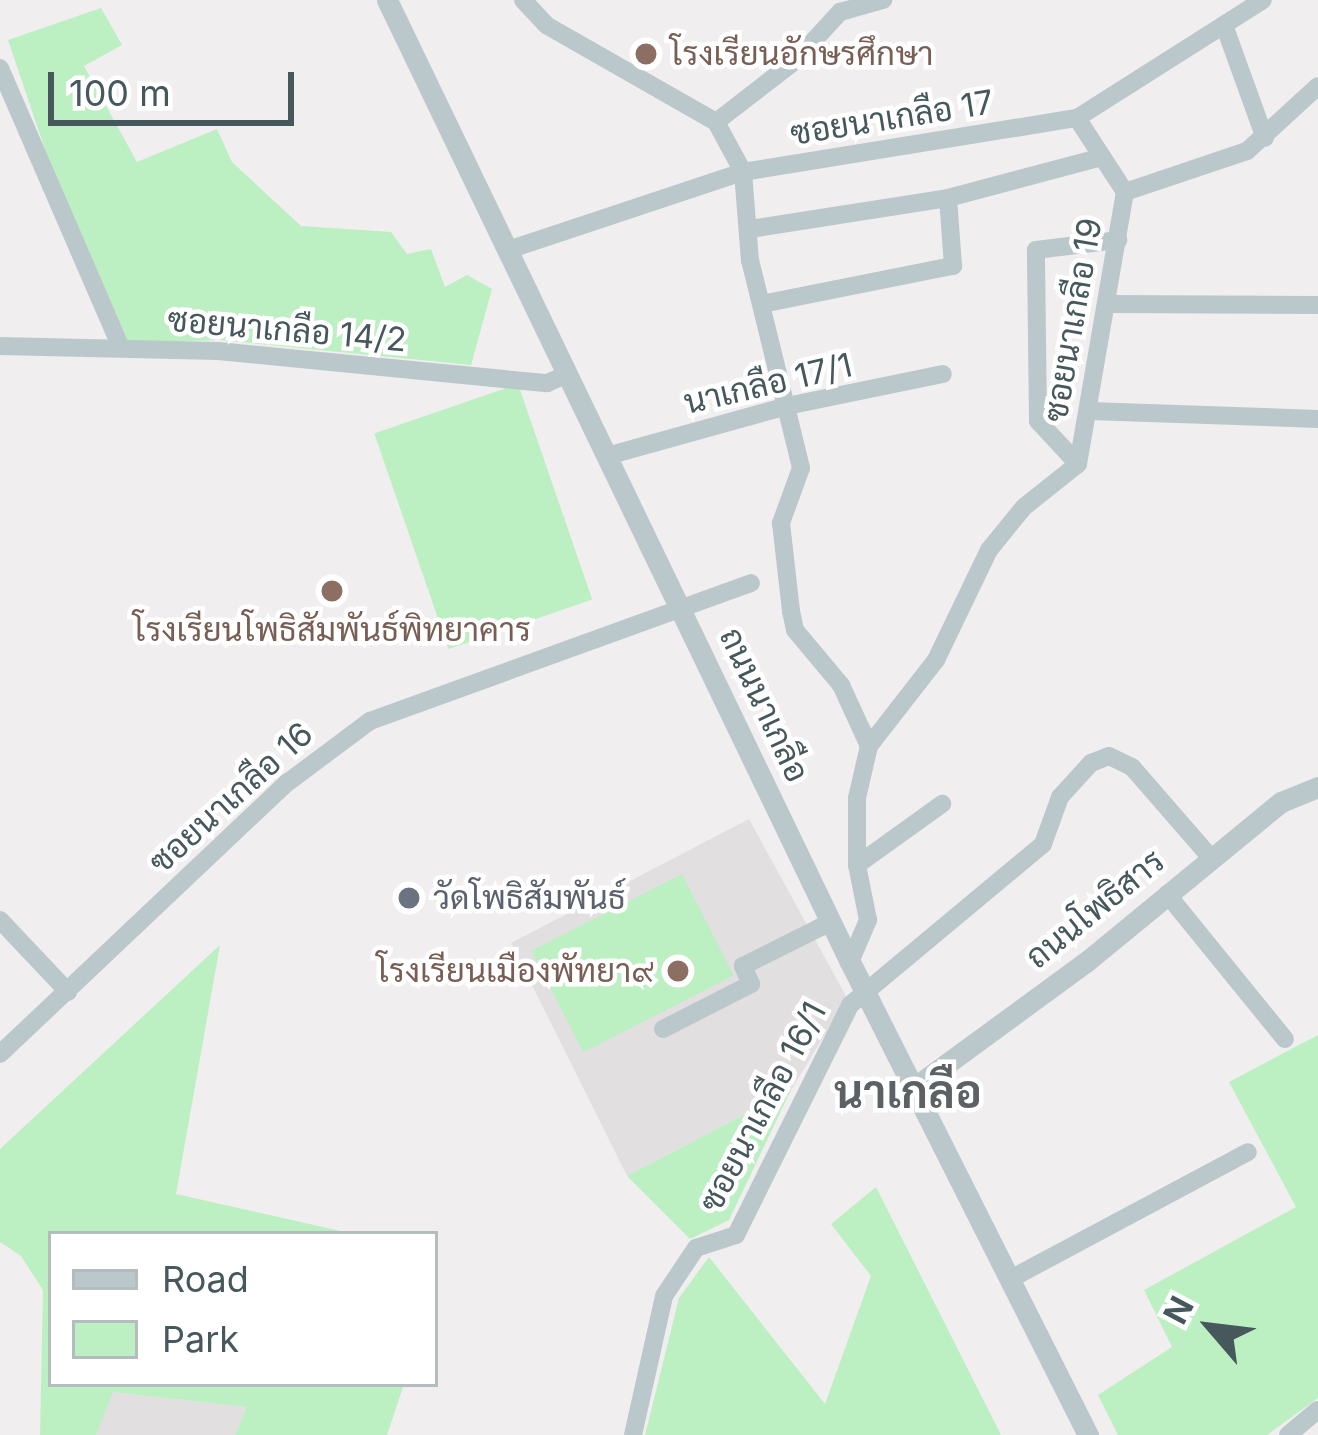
<!DOCTYPE html>
<html>
<head>
<meta charset="utf-8">
<style>
  body { margin:0 }
  #map { position:relative; width:1318px; height:1435px; overflow:hidden; background:#f1eeef; font-family:Inter,Sarabun,sans-serif }
  div>[style] { position:absolute }
  .education>* { inset:0; background:#e2dfe1 }
  .green>* { inset:0; background:#bcefc1; transform-origin:0 0 }
  .minor>* { height:18px; margin:-9px; padding:0 9px; transform-origin:9px; border-radius:9px; background:#bac8cc }
  .tertiary>* { height:21px; margin:-10.5px; padding:0 10.5px; transform-origin:10.5px; border-radius:10.5px; background:#bac8cc }
  .dots>* { width:33px; height:33px; translate:-50% -50%; box-sizing:border-box; border:6px solid #fff; border-radius:50% }
  span { translate:-50% -50%; white-space:nowrap; text-align:center; line-height:1.15; -webkit-text-stroke:9px #fff; paint-order:stroke }
  .education-label { font-size:33px; color:#785e54 }
  .left { translate:0 -50%; text-align:left }
  .right { translate:-100% -50%; text-align:right }
  .street-label { font-size:33px; color:#46585c }
  .worship-label { font-size:33px; color:#5b616d }
  .district-label { font-size:45px; color:#5b6164; font-weight:700 }
  .legend { position:absolute; left:48px; top:1231px; width:390px; height:156px; box-sizing:border-box; background:#fff; border:3px solid #b5bcbe; margin:0; padding:15px 21px; list-style:none; font-size:36px; color:#46585c }
  .legend li { display:flex; align-items:center; gap:24px; height:60px }
  .legend b { width:60px; border:3px solid #b5bcbe }
  .north { position:absolute; left:1150px; top:1267px; width:120px; height:120px; -webkit-text-stroke:9px #fff; paint-order:stroke; rotate:298deg; font-size:33px; font-weight:700; line-height:48px; text-align:center; color:#46585c }
  .north::after { content:''; display:block; margin:auto; width:42px; height:54px; background:#46585c; clip-path:polygon(50% 0,100% 100%,50% 72%,0 100%) }
  .scale { position:absolute; left:48px; top:72px; width:246px; height:54px; box-sizing:border-box; border:6px solid #46585c; border-top:0; padding-left:15px; font-size:36px; line-height:42px; white-space:nowrap; color:#46585c; -webkit-text-stroke:9px #fff; paint-order:stroke }
</style>
</head>
<body>
<div id="map">
  <div class="education">
    <div style="clip-path:polygon(749px 819px,847px 998px,791px 1090px,627px 1176px,511px 943px)"></div>
    <div style="clip-path:polygon(112px 1392px,248px 1407px,235px 1435px,96px 1435px)"></div>
  </div>
  <div class="green">
    <div style="clip-path:polygon(101px 8px,122px 45px,84px 66px,137px 162px,217px 129px,232px 162px,301px 226px,391px 232px,407px 254px,431px 249px,445px 287px,467px 275px,492px 289px,471px 365px,220px 340px,129px 343px,54px 176px,8px 40px)"></div>
    <div style="left:518px;top:384px;width:228px;height:152px;rotate:71deg"></div>
    <div style="left:682px;top:874px;width:114px;height:169px;rotate:63deg"></div>
    <div style="clip-path:polygon(220px 945px,176px 1194px,345px 1232px,420px 1234px,51px 1234px,51px 1384px,404px 1384px,387px 1435px,235px 1435px,247px 1407px,113px 1392px,96px 1435px,40px 1435px,43px 1290px,21px 1256px,0 1242px,0 1149px)"></div>
    <div style="clip-path:polygon(1318px 1035px,1318px 1398px,1267px 1435px,1118px 1435px,1098px 1395px,1172px 1347px,1144px 1290px,1296px 1207px,1229px 1082px)"></div>
    <div style="clip-path:polygon(791px 1090px,729px 1220px,690px 1239px,627px 1176px)"></div>
    <div style="clip-path:polygon(876px 1187px,1001px 1435px,645px 1435px,679px 1298px,709px 1257px,825px 1404px,871px 1276px,831px 1224px)"></div>
  </div>
  <div class="minor">
    <div style="left:523px;top:0;width:34px;rotate:47deg"></div>
    <div style="left:546px;top:25px;width:196px;rotate:29.7deg"></div>
    <div style="left:716px;top:122px;width:57px;rotate:61.6deg"></div>
    <div style="left:743px;top:172px;width:88px;rotate:85.5deg"></div>
    <div style="left:750px;top:260px;width:214px;rotate:76.2deg"></div>
    <div style="left:801px;top:468px;width:59px;rotate:110deg"></div>
    <div style="left:781px;top:523px;width:89px;rotate:83.5deg"></div>
    <div style="left:791px;top:611px;width:19px;rotate:78deg"></div>
    <div style="left:795px;top:630px;width:72px;rotate:50.1deg"></div>
    <div style="left:841px;top:685px;width:67px;rotate:65.3deg"></div>
    <div style="left:1224px;top:25px;width:120px;rotate:70.1deg"></div>
    <div style="left:0;top:68px;width:304px;rotate:66.6deg"></div>
    <div style="left:1077px;top:118px;width:88px;rotate:57deg"></div>
    <div style="left:716px;top:122px;width:100px;rotate:-37.7deg"></div>
    <div style="left:795px;top:61px;width:67px;rotate:-47.4deg"></div>
    <div style="left:840px;top:12px;width:45px;rotate:-15.6deg"></div>
    <div style="left:750px;top:229px;width:200px;rotate:-8.9deg"></div>
    <div style="left:948px;top:198px;width:159px;rotate:-14.9deg"></div>
    <div style="left:508px;top:250px;width:248px;rotate:-18.4deg"></div>
    <div style="left:743px;top:172px;width:338px;rotate:-9.2deg"></div>
    <div style="left:1077px;top:118px;width:220px;rotate:-32.4deg"></div>
    <div style="left:762px;top:304px;width:195px;rotate:-11.3deg"></div>
    <div style="left:953px;top:266px;width:68px;rotate:-94.2deg"></div>
    <div style="left:1109px;top:304px;width:209px;rotate:0.3deg"></div>
    <div style="left:0;top:346px;width:218px;rotate:1.3deg"></div>
    <div style="left:218px;top:351px;width:331px;rotate:5.6deg"></div>
    <div style="left:547px;top:383px;width:23px;rotate:-23deg"></div>
    <div style="left:1090px;top:411px;width:228px;rotate:2deg"></div>
    <div style="left:607px;top:456px;width:187px;rotate:-15.5deg"></div>
    <div style="left:787px;top:406px;width:159px;rotate:-11.6deg"></div>
    <div style="left:1078px;top:464px;width:59px;rotate:-132.9deg"></div>
    <div style="left:1038px;top:421px;width:171px;rotate:-90.7deg"></div>
    <div style="left:1036px;top:250px;width:83px;rotate:-7deg"></div>
    <div style="left:857px;top:865px;width:105px;rotate:-35.7deg"></div>
    <div style="left:1167px;top:894px;width:187px;rotate:50.9deg"></div>
    <div style="left:0;top:920px;width:99px;rotate:46.6deg"></div>
    <div style="left:850px;top:962px;width:46px;rotate:-66.8deg"></div>
    <div style="left:868px;top:920px;width:56px;rotate:-101.3deg"></div>
    <div style="left:857px;top:865px;width:67px;rotate:-90deg"></div>
    <div style="left:857px;top:798px;width:53px;rotate:-77deg"></div>
    <div style="left:869px;top:746px;width:109px;rotate:-52.1deg"></div>
    <div style="left:936px;top:660px;width:122px;rotate:-64.3deg"></div>
    <div style="left:989px;top:550px;width:55px;rotate:-50.9deg"></div>
    <div style="left:1024px;top:507px;width:69px;rotate:-38.5deg"></div>
    <div style="left:1078px;top:464px;width:276px;rotate:-80.2deg"></div>
    <div style="left:1125px;top:192px;width:129px;rotate:-18.6deg"></div>
    <div style="left:1247px;top:151px;width:96px;rotate:-42.5deg"></div>
    <div style="left:663px;top:1029px;width:99px;rotate:-27.1deg"></div>
    <div style="left:751px;top:984px;width:20px;rotate:-114deg"></div>
    <div style="left:743px;top:966px;width:98px;rotate:-26.6deg"></div>
    <div style="left:0;top:1054px;width:395px;rotate:-43.4deg"></div>
    <div style="left:287px;top:783px;width:104px;rotate:-36.8deg"></div>
    <div style="left:370px;top:721px;width:405px;rotate:-19.9deg"></div>
    <div style="left:1014px;top:1277px;width:265px;rotate:-28.1deg"></div>
    <div style="left:633px;top:1435px;width:142px;rotate:-77.4deg"></div>
    <div style="left:664px;top:1296px;width:58px;rotate:-56.3deg"></div>
    <div style="left:696px;top:1248px;width:42px;rotate:-18deg"></div>
    <div style="left:736px;top:1235px;width:257px;rotate:-63.6deg"></div>
    <div style="left:850px;top:1005px;width:251px;rotate:-39.8deg"></div>
    <div style="left:1043px;top:844px;width:50px;rotate:-70.1deg"></div>
    <div style="left:1060px;top:797px;width:46px;rotate:-47.6deg"></div>
    <div style="left:1091px;top:763px;width:19px;rotate:-21deg"></div>
    <div style="left:1109px;top:756px;width:25px;rotate:26deg"></div>
    <div style="left:1132px;top:767px;width:121px;rotate:49deg"></div>
    <div style="left:1288px;top:1435px;width:39px;rotate:-40deg"></div>
  </div>
  <div class="tertiary">
    <div style="left:387px;top:0;width:1068px;rotate:64.3deg"></div>
    <div style="left:850px;top:962px;width:530px;rotate:63.29deg"></div>
    <div style="left:915px;top:1087px;width:212px;rotate:-36.2deg"></div>
    <div style="left:1086px;top:962px;width:252px;rotate:-39.4deg"></div>
    <div style="left:1281px;top:802px;width:40px;rotate:-22deg"></div>
  </div>
  <div class="dots">
    <div style="left:646px;top:54px;background:#8d6e63"></div>
    <div style="left:332px;top:591px;background:#8d6e63"></div>
    <div style="left:409px;top:898px;background:#6b7280"></div>
    <div style="left:678px;top:971px;background:#8d6e63"></div>
  </div>
  <div class="education-label">
    <span class="left" style="left:670px;top:54px">โรงเรียนอักษรศึกษา</span>
    <span style="left:332px;top:630px">โรงเรียนโพธิสัมพันธ์พิทยาคาร</span>
    <span class="right" style="left:654px;top:971px">โรงเรียนเมืองพัทยา๙</span>
  </div>
  <div class="street-label">
    <span style="left:892px;top:118px;rotate:-9deg">ซอยนาเกลือ 17</span>
    <span style="left:1073px;top:320px;rotate:-80deg">ซอยนาเกลือ 19</span>
    <span style="left:287px;top:330px;rotate:5deg">ซอยนาเกลือ 14/2</span>
    <span style="left:768px;top:384px;rotate:-13deg">นาเกลือ 17/1</span>
    <span style="left:764px;top:705px;rotate:65deg">ถนนนาเกลือ</span>
    <span style="left:231px;top:798px;rotate:-42deg">ซอยนาเกลือ 16</span>
    <span style="left:1095px;top:909px;rotate:-39deg">ถนนโพธิสาร</span>
    <span style="left:763px;top:1107px;rotate:-62deg">ซอยนาเกลือ 16/1</span>
  </div>
  <div class="worship-label">
    <span class="left" style="left:433px;top:898px">วัดโพธิสัมพันธ์</span>
  </div>
  <div class="district-label">
    <span style="left:908px;top:1092px">นาเกลือ</span>
  </div>
  <ul class="legend">
  <li><b style="height:15px;background:#bac8cc"></b>Road</li>
  <li><b style="height:33px;background:#bcefc1"></b>Park</li>
  </ul>
  <div class="north">N</div>
  <div class="scale">100 m</div>
</div>
</body>
</html>
